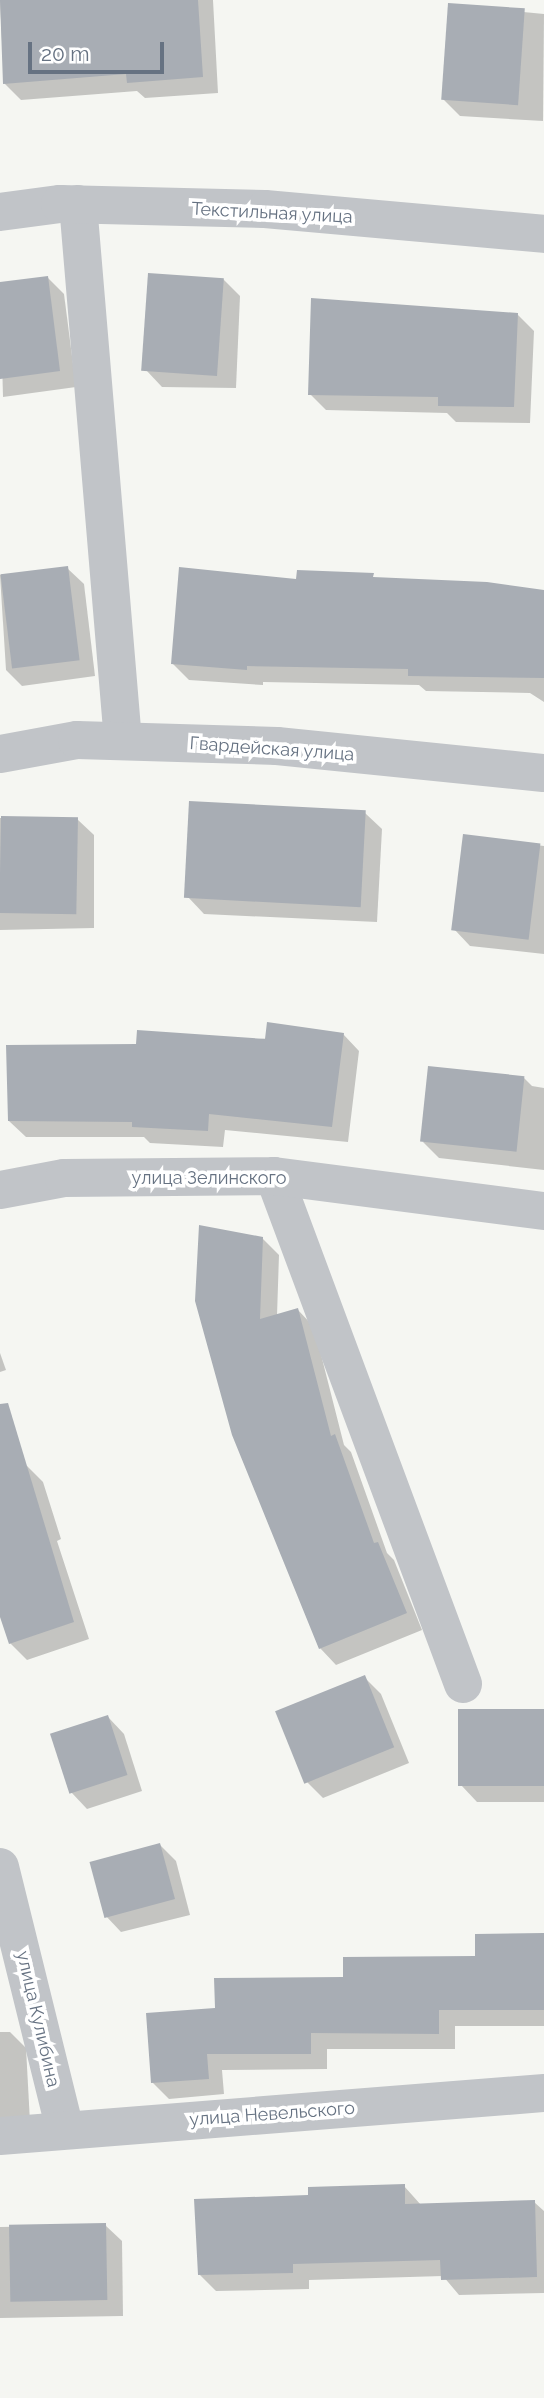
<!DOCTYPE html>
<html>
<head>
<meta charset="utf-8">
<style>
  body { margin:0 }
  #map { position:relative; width:544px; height:2398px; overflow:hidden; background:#f5f6f2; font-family:Raleway,sans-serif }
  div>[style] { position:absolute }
  .shadow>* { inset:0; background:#0003 }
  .building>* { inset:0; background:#a8adb4; transform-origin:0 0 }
  .minor>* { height:38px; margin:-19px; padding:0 19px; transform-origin:19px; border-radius:19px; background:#c1c4c8 }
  span { translate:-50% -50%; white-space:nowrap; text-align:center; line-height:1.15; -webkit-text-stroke:7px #fff; paint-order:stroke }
  .street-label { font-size:18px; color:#667282 }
  .scale { position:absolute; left:28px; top:42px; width:136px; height:32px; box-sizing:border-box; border:4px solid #667282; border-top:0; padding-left:9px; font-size:21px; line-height:24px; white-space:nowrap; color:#667282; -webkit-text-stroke:5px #fff; paint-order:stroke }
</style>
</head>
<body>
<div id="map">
  <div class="shadow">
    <div style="clip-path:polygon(0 0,213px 0,218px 93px,145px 98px,137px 91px,21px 100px,4px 83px)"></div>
    <div style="clip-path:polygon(449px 5px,544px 14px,543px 121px,460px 116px,443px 99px)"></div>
    <div style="clip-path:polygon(48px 278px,64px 294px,76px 387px,3px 397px,0 284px)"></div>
    <div style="clip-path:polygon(223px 279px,240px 296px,236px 388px,162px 387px,146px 370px)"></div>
    <div style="clip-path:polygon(517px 314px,534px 331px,530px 423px,456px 422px,447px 413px,326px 410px,310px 394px)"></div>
    <div style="clip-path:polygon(67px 568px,84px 584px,95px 676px,22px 686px,6px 670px,0 575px)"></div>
    <div style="clip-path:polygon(298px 572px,544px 591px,544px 702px,530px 693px,426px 691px,419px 685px,263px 682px,263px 685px,189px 680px,173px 664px,298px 581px)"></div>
    <div style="clip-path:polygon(365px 813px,382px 829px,377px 922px,204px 914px,188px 897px)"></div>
    <div style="clip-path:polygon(0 818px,77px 819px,94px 835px,94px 928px,0 930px)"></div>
    <div style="clip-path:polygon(465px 836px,544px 846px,544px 954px,470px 946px,454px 929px)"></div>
    <div style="clip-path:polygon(343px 1034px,359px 1051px,348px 1142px,225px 1130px,223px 1147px,150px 1143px,144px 1137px,26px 1137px,9px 1121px,138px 1046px)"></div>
    <div style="clip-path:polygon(524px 1078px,532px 1086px,544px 1088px,544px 1170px,439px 1158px,423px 1142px)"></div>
    <div style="clip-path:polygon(262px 1238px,279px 1255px,277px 1316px,298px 1310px,314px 1327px,344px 1445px,351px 1452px,387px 1553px,394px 1560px,422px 1630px,336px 1665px,320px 1648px,235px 1439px)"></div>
    <div style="clip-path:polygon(0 1353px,6px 1370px,0 1372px)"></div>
    <div style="clip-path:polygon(27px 1466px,43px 1482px,61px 1539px,57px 1541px,89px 1639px,27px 1660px,10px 1643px,0 1611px,0 1474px)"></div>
    <div style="clip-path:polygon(364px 1677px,381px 1694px,409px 1763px,323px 1798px,307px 1782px)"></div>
    <div style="clip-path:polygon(544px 1711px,544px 1802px,477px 1802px,461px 1785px)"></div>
    <div style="clip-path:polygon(108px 1717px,124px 1734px,142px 1791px,87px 1809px,71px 1792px)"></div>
    <div style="clip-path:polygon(160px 1845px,176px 1861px,190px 1915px,121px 1932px,105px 1915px)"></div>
    <div style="clip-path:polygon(544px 1935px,544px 2026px,455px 2026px,455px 2049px,327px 2049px,327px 2069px,222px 2070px,224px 2094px,169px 2099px,152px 2082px,216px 2009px,345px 1979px,477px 1958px)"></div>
    <div style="clip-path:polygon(0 2032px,10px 2032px,26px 2048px,30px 2122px,0 2123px)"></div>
    <div style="clip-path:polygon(404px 2186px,421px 2205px,534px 2202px,544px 2211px,544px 2293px,459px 2295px,443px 2276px,309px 2280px,309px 2289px,216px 2291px,200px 2275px,310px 2196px)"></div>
    <div style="clip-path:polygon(105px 2225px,122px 2241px,123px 2316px,0 2318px,0 2227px)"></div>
  </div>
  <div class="building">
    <div style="clip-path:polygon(0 0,198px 0,203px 77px,127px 83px,126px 74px,3px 84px)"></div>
    <div style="left:448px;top:3px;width:77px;height:97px;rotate:4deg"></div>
    <div style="left:148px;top:273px;width:76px;height:98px;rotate:4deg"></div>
    <div style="clip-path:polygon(48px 276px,60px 371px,0 379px,0 282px)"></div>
    <div style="clip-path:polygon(311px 298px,518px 313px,514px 407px,438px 406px,438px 397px,308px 395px)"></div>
    <div style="left:68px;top:566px;width:95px;height:68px;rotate:83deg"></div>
    <div style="clip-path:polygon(179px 567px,296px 579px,297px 570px,374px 573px,373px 577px,487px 582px,544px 590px,544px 678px,408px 676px,408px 669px,247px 666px,247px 670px,171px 664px)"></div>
    <div style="left:189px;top:801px;width:177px;height:97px;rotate:3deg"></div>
    <div style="left:1px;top:816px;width:77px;height:97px;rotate:1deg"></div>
    <div style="left:463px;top:834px;width:78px;height:97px;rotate:7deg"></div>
    <div style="clip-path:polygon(267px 1022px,344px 1033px,332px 1127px,209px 1114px,208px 1131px,132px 1127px,132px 1122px,8px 1121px,6px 1045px,136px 1044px,137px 1030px,265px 1039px)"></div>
    <div style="left:428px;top:1066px;width:97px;height:76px;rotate:6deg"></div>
    <div style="clip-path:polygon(199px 1225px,263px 1237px,260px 1319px,298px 1308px,331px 1436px,335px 1434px,374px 1543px,378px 1542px,407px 1613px,319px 1649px,232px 1435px,195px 1301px)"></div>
    <div style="clip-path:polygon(8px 1403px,74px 1622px,9px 1644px,0 1617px,0 1404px)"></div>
    <div style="left:365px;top:1675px;width:78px;height:97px;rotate:68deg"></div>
    <div style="left:544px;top:1709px;width:77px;height:86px;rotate:90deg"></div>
    <div style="left:108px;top:1715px;width:63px;height:61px;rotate:72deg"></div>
    <div style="left:160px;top:1843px;width:58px;height:73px;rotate:75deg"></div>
    <div style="clip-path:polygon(544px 1933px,544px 2010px,439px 2010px,439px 2034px,311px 2033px,311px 2054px,207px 2054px,209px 2079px,151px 2083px,146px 2013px,215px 2008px,214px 1978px,343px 1977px,343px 1957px,475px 1956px,475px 1934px)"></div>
    <div style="clip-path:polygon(405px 2184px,405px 2204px,535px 2200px,537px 2277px,441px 2280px,440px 2260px,293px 2264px,293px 2273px,198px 2275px,194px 2199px,308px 2195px,308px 2187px)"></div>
    <div style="left:106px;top:2223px;width:77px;height:97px;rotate:89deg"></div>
  </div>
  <div class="minor">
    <div style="left:78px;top:204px;width:539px;rotate:85.21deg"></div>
    <div style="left:0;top:212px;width:61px;rotate:-7.6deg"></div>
    <div style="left:60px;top:204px;width:205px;rotate:1.4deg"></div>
    <div style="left:265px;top:209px;width:280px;rotate:5.1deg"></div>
    <div style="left:0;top:754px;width:78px;rotate:-10.3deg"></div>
    <div style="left:77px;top:740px;width:200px;rotate:1.7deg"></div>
    <div style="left:277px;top:746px;width:268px;rotate:5.8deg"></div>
    <div style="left:274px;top:1176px;width:542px;rotate:69.59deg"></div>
    <div style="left:0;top:1190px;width:65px;rotate:-10.6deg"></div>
    <div style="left:64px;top:1178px;width:210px;rotate:-0.5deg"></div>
    <div style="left:274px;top:1176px;width:272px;rotate:7.4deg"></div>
    <div style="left:0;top:1867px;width:271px;rotate:76.1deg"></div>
    <div style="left:0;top:2136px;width:546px;rotate:-4.52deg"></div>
  </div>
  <div class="street-label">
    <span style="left:272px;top:213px;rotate:3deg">Текстильная улица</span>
    <span style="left:272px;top:749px;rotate:4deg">Гвардейская улица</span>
    <span style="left:209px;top:1178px">улица Зелинского</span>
    <span style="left:38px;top:2019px;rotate:77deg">улица Кулибина</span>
    <span style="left:272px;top:2114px;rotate:-4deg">улица Невельского</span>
  </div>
  <div class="scale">20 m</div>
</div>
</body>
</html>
